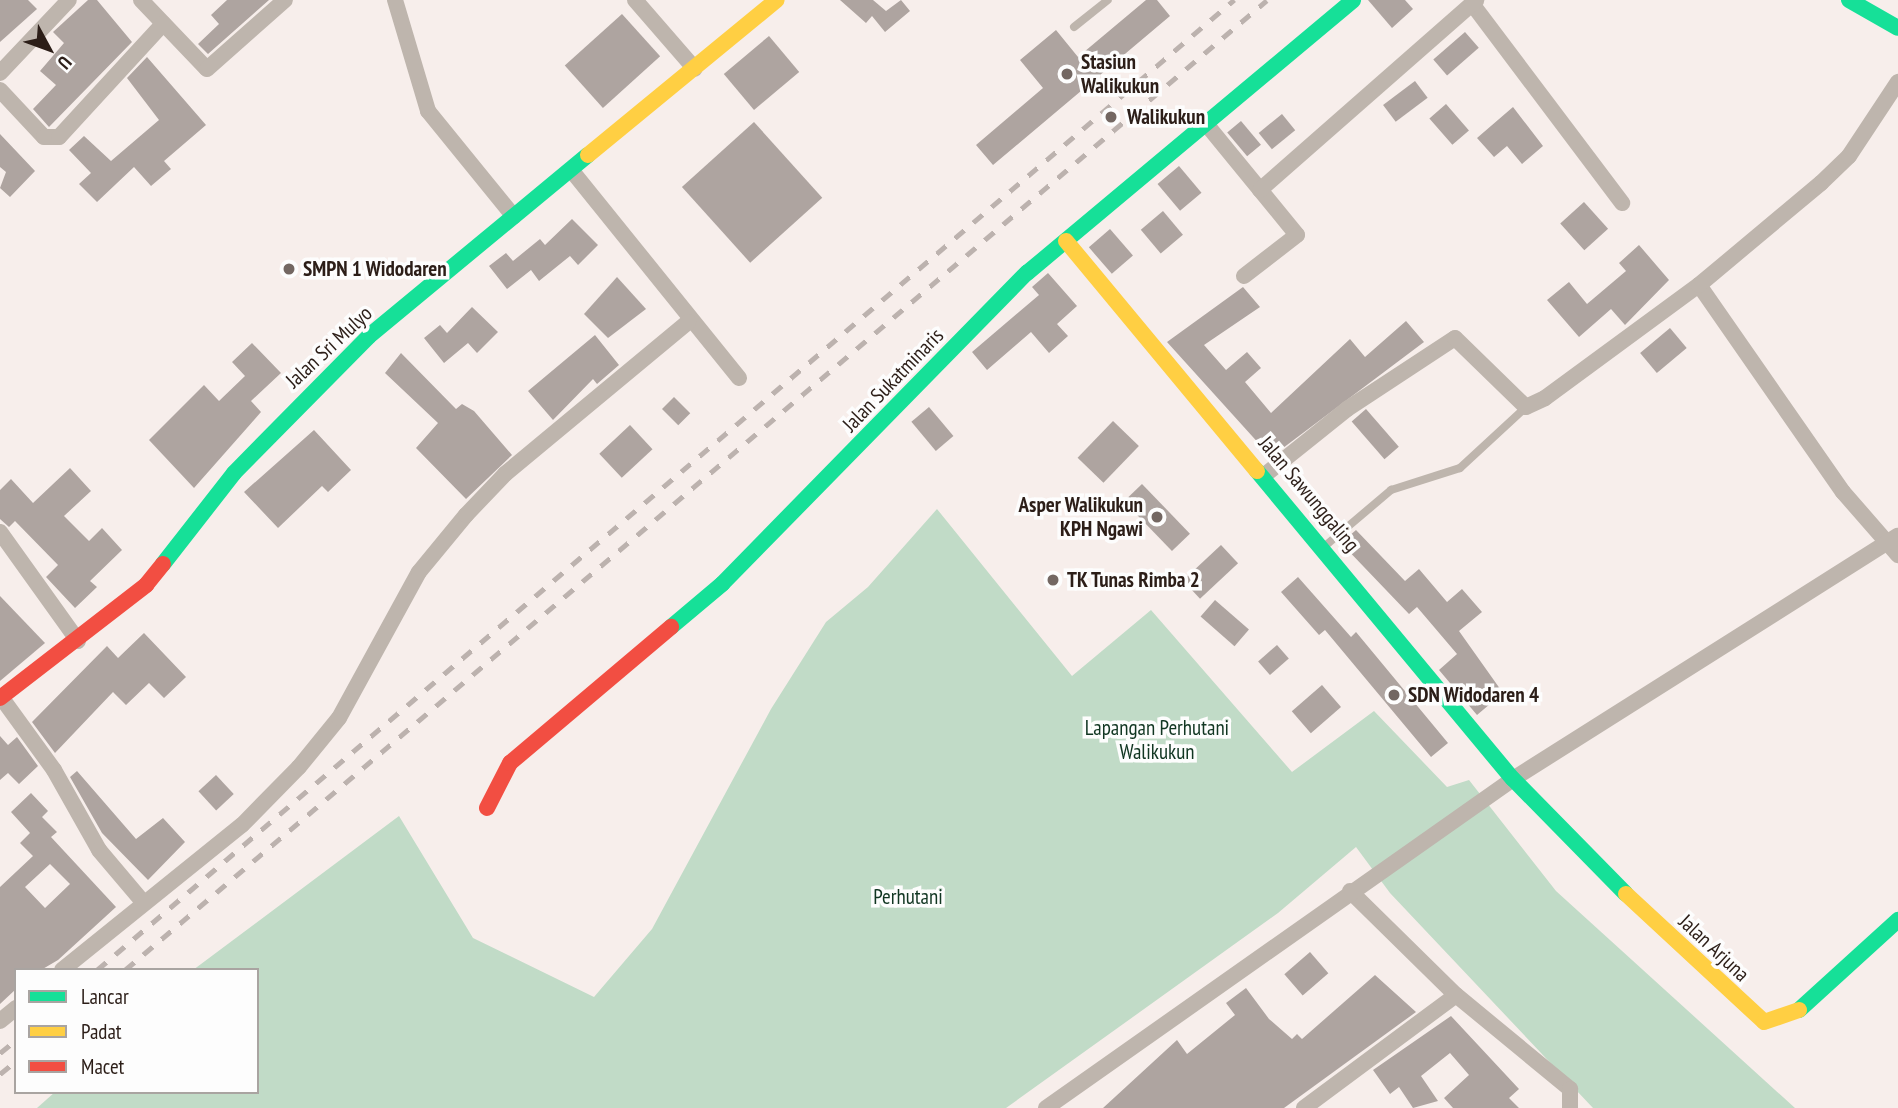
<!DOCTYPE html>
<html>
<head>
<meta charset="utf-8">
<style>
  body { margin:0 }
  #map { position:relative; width:1898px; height:1108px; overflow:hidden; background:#f7eeeb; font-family:"PT Sans Narrow",sans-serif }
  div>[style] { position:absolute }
  .green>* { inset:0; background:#c1dbc7 }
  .building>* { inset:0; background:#aea4a0; transform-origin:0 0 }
  .lane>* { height:8px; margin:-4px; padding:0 4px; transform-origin:4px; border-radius:4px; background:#beb5ad }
  .street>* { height:16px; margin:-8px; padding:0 8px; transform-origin:8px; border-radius:8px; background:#beb5ad }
  .fast>* { height:16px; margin:-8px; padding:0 8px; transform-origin:8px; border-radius:8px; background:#16e098 }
  .slow>* { height:16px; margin:-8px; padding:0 8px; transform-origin:8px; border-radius:8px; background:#ffcf43 }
  .jam>* { height:16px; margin:-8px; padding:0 8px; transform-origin:8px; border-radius:8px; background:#f24e42 }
  .rail>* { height:5px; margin-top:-2.5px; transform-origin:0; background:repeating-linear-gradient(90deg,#bcb2ae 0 12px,transparent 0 24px) }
  .dots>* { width:19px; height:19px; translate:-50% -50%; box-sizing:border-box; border:4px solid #fdfdfd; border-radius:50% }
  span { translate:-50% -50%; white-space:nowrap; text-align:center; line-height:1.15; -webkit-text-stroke:7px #fdfdfd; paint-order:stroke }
  .poi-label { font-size:21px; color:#2c1e18; font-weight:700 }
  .left { translate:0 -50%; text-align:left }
  .right { translate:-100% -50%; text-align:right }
  .street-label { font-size:21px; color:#2c1e18 }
  .park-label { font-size:21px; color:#113622 }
  .legend { position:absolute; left:14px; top:968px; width:245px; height:126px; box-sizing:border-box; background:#fdfdfd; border:2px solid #a9a4a1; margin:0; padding:9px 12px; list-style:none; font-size:21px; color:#2c1e18 }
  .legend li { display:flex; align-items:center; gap:14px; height:35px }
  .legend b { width:35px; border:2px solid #a9a4a1 }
  .north { position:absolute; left:14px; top:14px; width:70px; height:70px; -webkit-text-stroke:5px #fdfdfd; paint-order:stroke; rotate:131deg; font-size:19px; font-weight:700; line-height:28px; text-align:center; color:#2c1e18 }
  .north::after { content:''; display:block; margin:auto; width:24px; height:32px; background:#2c1e18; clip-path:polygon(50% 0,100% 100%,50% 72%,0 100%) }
</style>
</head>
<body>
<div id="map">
  <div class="green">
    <div style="clip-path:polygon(937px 509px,1072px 676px,1151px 610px,1292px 772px,1374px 711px,1447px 787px,1469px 780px,1556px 891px,1795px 1108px,1593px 1108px,1390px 893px,1356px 847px,1278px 913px,1006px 1108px,37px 1108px,55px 1092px,257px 1092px,257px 970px,193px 970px,399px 816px,473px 938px,594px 997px,652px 929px,771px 709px,826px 622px,868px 587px)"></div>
  </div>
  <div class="building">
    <div style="clip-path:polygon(0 0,28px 0,37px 9px,0 42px)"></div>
    <div style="clip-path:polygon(88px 0,97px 0,132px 42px,49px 127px,33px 109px,56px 85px,40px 71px,64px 43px,53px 32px)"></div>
    <div style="clip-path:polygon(227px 0,269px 0,208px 54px,198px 44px,219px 24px,211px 15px)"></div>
    <div style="clip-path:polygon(840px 0,873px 0,886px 11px,901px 0,910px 11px,885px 32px,872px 16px,866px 23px)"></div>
    <div style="clip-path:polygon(1146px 0,1157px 0,1170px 16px,993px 165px,976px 145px,1043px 88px,1020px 60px,1056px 30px,1078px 57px)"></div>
    <div style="clip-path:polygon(1368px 0,1405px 0,1413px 9px,1392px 28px)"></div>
    <div style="left:622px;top:14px;width:57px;height:77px;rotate:48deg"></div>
    <div style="left:1465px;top:32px;width:21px;height:42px;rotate:49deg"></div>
    <div style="left:769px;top:36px;width:47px;height:59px;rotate:50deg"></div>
    <div style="clip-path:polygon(147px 57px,206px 125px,164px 161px,171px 169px,151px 186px,134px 167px,97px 202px,79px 184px,91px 173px,69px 150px,84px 136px,111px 161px,159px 120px,127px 78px)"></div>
    <div style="left:1415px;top:81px;width:21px;height:40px;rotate:53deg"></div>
    <div style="left:1446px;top:104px;width:35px;height:22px;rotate:49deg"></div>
    <div style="clip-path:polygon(1513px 107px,1543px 146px,1522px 164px,1507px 146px,1494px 157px,1477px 138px)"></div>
    <div style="left:1282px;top:114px;width:21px;height:30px;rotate:51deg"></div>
    <div style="left:1241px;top:121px;width:31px;height:18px;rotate:50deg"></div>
    <div style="left:754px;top:122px;width:102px;height:97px;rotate:48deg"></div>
    <div style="clip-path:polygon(0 134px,35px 171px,10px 197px,0 188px,6px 172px,0 167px)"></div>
    <div style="left:1179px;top:166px;width:35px;height:28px;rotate:50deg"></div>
    <div style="left:1584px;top:202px;width:36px;height:32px;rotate:48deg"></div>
    <div style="left:1163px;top:211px;width:31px;height:29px;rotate:50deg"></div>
    <div style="clip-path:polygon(572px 219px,598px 245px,578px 265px,570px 256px,539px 281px,531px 270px,507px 289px,489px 266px,506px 253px,513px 261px,540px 239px,545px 245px)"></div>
    <div style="left:1110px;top:229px;width:35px;height:28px;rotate:49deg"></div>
    <div style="clip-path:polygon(1639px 245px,1669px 280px,1625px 325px,1611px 309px,1579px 337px,1547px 300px,1569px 282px,1587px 304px,1626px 271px,1619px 263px)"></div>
    <div style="clip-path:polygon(1048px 273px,1077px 306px,1057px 324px,1068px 336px,1049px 353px,1031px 332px,987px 370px,972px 352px,1039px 295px,1032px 287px)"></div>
    <div style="clip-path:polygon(617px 277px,646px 309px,608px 338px,584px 314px)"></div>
    <div style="clip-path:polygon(1243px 287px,1260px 307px,1204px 345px,1226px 370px,1247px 352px,1261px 368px,1245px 382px,1271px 413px,1350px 339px,1365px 357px,1406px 321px,1424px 342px,1271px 457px,1167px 342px)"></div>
    <div style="clip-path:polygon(472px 307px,498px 332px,477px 353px,468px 343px,444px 363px,424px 338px,440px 325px,447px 333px)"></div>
    <div style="left:1670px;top:328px;width:26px;height:39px;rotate:50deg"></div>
    <div style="clip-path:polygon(595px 335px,619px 365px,597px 384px,593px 379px,553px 420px,528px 391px)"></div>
    <div style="clip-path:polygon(252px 343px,281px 373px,251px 401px,261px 412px,194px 488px,149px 440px,204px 385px,219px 401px,245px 376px,232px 362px)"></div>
    <div style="clip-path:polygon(401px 353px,456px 409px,462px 404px,474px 411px,512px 455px,466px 499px,416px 448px,438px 423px,385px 373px)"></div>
    <div style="left:674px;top:397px;width:23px;height:17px;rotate:45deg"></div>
    <div style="left:929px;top:407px;width:38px;height:23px;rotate:50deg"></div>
    <div style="left:1366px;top:409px;width:50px;height:19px;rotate:49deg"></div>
    <div style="left:1113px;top:421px;width:36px;height:51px;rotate:44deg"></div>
    <div style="left:630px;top:425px;width:33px;height:42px;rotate:47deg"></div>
    <div style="clip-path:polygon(314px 430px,351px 470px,328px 492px,322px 486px,278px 528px,244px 492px)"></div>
    <div style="clip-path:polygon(70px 468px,91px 491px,64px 516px,89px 541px,102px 528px,122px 550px,90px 581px,97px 587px,75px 608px,46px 577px,58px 565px,15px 521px,9px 527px,0 519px,0 490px,11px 479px,33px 503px)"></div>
    <div style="left:1142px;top:484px;width:69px;height:25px;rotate:46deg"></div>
    <div style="clip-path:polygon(1356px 530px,1405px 581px,1419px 569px,1447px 602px,1462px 589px,1482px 612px,1459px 631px,1503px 693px,1477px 715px,1439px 670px,1457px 654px,1417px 607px,1409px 614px,1341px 543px)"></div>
    <div style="left:1221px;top:545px;width:25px;height:52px;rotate:47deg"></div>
    <div style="clip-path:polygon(1298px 577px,1351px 637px,1356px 632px,1448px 743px,1431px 757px,1325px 630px,1319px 635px,1281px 592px)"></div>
    <div style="clip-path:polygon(0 596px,45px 643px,0 681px)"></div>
    <div style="left:1215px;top:600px;width:45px;height:22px;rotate:41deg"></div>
    <div style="clip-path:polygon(144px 633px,186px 677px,164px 698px,149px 683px,126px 705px,113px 692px,55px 753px,32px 722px,107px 646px,118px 658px)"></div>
    <div style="left:1277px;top:645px;width:18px;height:25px;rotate:49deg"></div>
    <div style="left:1322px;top:685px;width:29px;height:40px;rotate:49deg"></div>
    <div style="clip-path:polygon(0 736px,8px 745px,17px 737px,38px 766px,19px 784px,8px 773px,0 780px)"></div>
    <div style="clip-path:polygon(77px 771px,136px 839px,163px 818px,185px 842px,148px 880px,102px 833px,70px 777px)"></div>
    <div style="left:216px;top:775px;width:26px;height:24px;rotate:47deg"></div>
    <div style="clip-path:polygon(evenodd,31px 793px,48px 811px,42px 817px,57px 832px,51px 837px,116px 907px,58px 960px,41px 970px,16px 970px,16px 989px,0 1004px,0 887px,33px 856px,20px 843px,30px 833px,11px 812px,31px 793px,50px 864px,70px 884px,45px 908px,25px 887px,50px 864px)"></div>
    <div style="left:1310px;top:952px;width:28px;height:34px;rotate:49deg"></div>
    <div style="clip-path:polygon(1375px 975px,1416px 1012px,1284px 1108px,1103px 1108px,1177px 1040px,1187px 1054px,1235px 1015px,1226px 1003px,1246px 988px,1269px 1019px,1292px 1039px,1297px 1034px,1302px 1039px)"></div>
    <div style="clip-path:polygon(1451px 1016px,1519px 1089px,1509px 1098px,1519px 1108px,1453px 1108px,1444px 1098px,1469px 1075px,1450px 1053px,1421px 1076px,1438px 1101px,1413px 1108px,1399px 1087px,1390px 1094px,1373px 1070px)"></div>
  </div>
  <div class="lane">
    <div style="left:1074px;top:27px;width:43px;rotate:-38.5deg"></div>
    <div style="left:1325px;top:546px;width:87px;rotate:-40.3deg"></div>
    <div style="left:1391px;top:490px;width:72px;rotate:-17.7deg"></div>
    <div style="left:1460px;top:468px;width:90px;rotate:-42.7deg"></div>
  </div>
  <div class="street">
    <div style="left:141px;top:0;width:95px;rotate:46.3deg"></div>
    <div style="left:207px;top:69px;width:104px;rotate:-41.5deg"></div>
    <div style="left:395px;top:0;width:116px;rotate:73.4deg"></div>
    <div style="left:428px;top:111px;width:136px;rotate:50.9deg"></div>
    <div style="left:635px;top:0;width:91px;rotate:49deg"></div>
    <div style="left:1473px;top:5px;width:248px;rotate:53deg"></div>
    <div style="left:0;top:73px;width:100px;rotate:-46.6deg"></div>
    <div style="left:0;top:90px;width:64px;rotate:46.9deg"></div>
    <div style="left:44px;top:137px;width:15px"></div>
    <div style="left:59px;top:137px;width:154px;rotate:-47.4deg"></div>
    <div style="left:1207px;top:125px;width:142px;rotate:50.7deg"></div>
    <div style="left:1297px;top:235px;width:67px;rotate:142.3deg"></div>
    <div style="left:572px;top:171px;width:266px;rotate:51.1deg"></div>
    <div style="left:1260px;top:190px;width:288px;rotate:-41.3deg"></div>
    <div style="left:1699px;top:285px;width:252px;rotate:55.2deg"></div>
    <div style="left:1843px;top:492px;width:84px;rotate:48.9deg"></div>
    <div style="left:1266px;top:474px;width:104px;rotate:-38.7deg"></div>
    <div style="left:1347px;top:409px;width:129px;rotate:-33.3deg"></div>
    <div style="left:1455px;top:338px;width:99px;rotate:44.2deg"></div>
    <div style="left:1526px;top:407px;width:21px;rotate:-25deg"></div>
    <div style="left:1545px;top:398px;width:191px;rotate:-36.3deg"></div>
    <div style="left:1699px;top:285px;width:159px;rotate:-39.9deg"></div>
    <div style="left:1821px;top:183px;width:39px;rotate:-44deg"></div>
    <div style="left:1849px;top:156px;width:89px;rotate:-56.5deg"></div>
    <div style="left:0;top:532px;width:134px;rotate:54.4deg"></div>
    <div style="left:1px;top:697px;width:90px;rotate:54deg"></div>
    <div style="left:54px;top:770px;width:92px;rotate:60.6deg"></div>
    <div style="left:99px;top:850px;width:68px;rotate:49.8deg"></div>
    <div style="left:1350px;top:891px;width:148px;rotate:44.5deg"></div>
    <div style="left:1456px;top:995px;width:148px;rotate:39.5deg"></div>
    <div style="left:1570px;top:1089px;width:19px;rotate:90deg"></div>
    <div style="left:62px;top:970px;width:231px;rotate:-38.9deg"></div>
    <div style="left:242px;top:825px;width:81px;rotate:-45.5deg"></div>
    <div style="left:299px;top:767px;width:63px;rotate:-50.8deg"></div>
    <div style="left:339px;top:718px;width:166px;rotate:-61.3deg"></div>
    <div style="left:419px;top:572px;width:74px;rotate:-50.5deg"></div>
    <div style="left:466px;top:515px;width:57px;rotate:-46.4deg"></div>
    <div style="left:505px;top:474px;width:238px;rotate:-39.7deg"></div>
    <div style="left:0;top:1021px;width:21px;rotate:-39deg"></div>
    <div style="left:1046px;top:1108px;width:571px;rotate:-35.16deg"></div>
    <div style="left:1513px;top:779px;width:455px;rotate:-32.3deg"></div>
    <div style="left:1304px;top:1108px;width:189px;rotate:-36.6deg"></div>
  </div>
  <div class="fast">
    <div style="left:1849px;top:0;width:56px;rotate:29.7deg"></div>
    <div style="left:1257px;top:471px;width:400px;rotate:50.3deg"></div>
    <div style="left:1513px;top:779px;width:161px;rotate:45.5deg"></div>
    <div style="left:163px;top:564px;width:115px;rotate:-52deg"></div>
    <div style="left:234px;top:473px;width:192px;rotate:-45.4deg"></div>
    <div style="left:369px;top:336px;width:284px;rotate:-39.6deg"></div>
    <div style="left:671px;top:627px;width:67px;rotate:-40.1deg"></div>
    <div style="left:722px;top:584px;width:436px;rotate:-45.6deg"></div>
    <div style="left:1027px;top:273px;width:425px;rotate:-39.9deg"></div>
    <div style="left:1799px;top:1010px;width:134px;rotate:-42.3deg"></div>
  </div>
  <div class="slow">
    <div style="left:588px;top:155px;width:244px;rotate:-39.4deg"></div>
    <div style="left:1066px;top:241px;width:299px;rotate:50.3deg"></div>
    <div style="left:1626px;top:894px;width:188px;rotate:42.8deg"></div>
    <div style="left:1764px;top:1022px;width:37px;rotate:-19deg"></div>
  </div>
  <div class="jam">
    <div style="left:0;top:698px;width:185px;rotate:-37.7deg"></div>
    <div style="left:146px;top:585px;width:27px;rotate:-51deg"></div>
    <div style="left:487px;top:808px;width:51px;rotate:-62.9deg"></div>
    <div style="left:510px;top:763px;width:211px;rotate:-40.2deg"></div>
  </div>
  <div class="rail">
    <div style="left:97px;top:970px;width:1495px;rotate:-40.47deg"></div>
    <div style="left:125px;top:970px;width:1498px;rotate:-40.34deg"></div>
    <div style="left:0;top:1053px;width:21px;rotate:-39deg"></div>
    <div style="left:0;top:1074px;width:21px;rotate:-39deg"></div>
  </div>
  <div class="dots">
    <div style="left:1067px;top:74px;background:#736762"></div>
    <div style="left:1111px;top:117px;background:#736762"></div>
    <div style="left:289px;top:269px;background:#736762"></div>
    <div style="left:1157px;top:517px;background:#736762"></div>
    <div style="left:1053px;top:580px;background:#736762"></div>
    <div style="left:1394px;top:695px;background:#736762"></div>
  </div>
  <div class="poi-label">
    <span class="left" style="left:1081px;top:74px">Stasiun<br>Walikukun</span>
    <span class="left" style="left:1127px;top:117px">Walikukun</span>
    <span class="left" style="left:303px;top:269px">SMPN 1 Widodaren</span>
    <span class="right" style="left:1143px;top:517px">Asper Walikukun<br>KPH Ngawi</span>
    <span class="left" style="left:1067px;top:580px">TK Tunas Rimba 2</span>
    <span class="left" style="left:1408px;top:695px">SDN Widodaren 4</span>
  </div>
  <div class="street-label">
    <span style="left:329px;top:347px;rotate:-43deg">Jalan Sri Mulyo</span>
    <span style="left:893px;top:380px;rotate:-46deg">Jalan Sukatminaris</span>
    <span style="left:1309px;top:494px;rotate:50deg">Jalan Sawunggaling</span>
    <span style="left:1714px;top:948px;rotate:43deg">Jalan Arjuna</span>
  </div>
  <div class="park-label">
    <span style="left:1157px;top:740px">Lapangan Perhutani<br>Walikukun</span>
    <span style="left:908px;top:897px">Perhutani</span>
  </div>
  <ul class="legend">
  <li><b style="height:9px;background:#16e098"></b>Lancar</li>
  <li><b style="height:9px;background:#ffcf43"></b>Padat</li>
  <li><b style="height:9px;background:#f24e42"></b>Macet</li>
  </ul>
  <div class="north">U</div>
</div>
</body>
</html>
